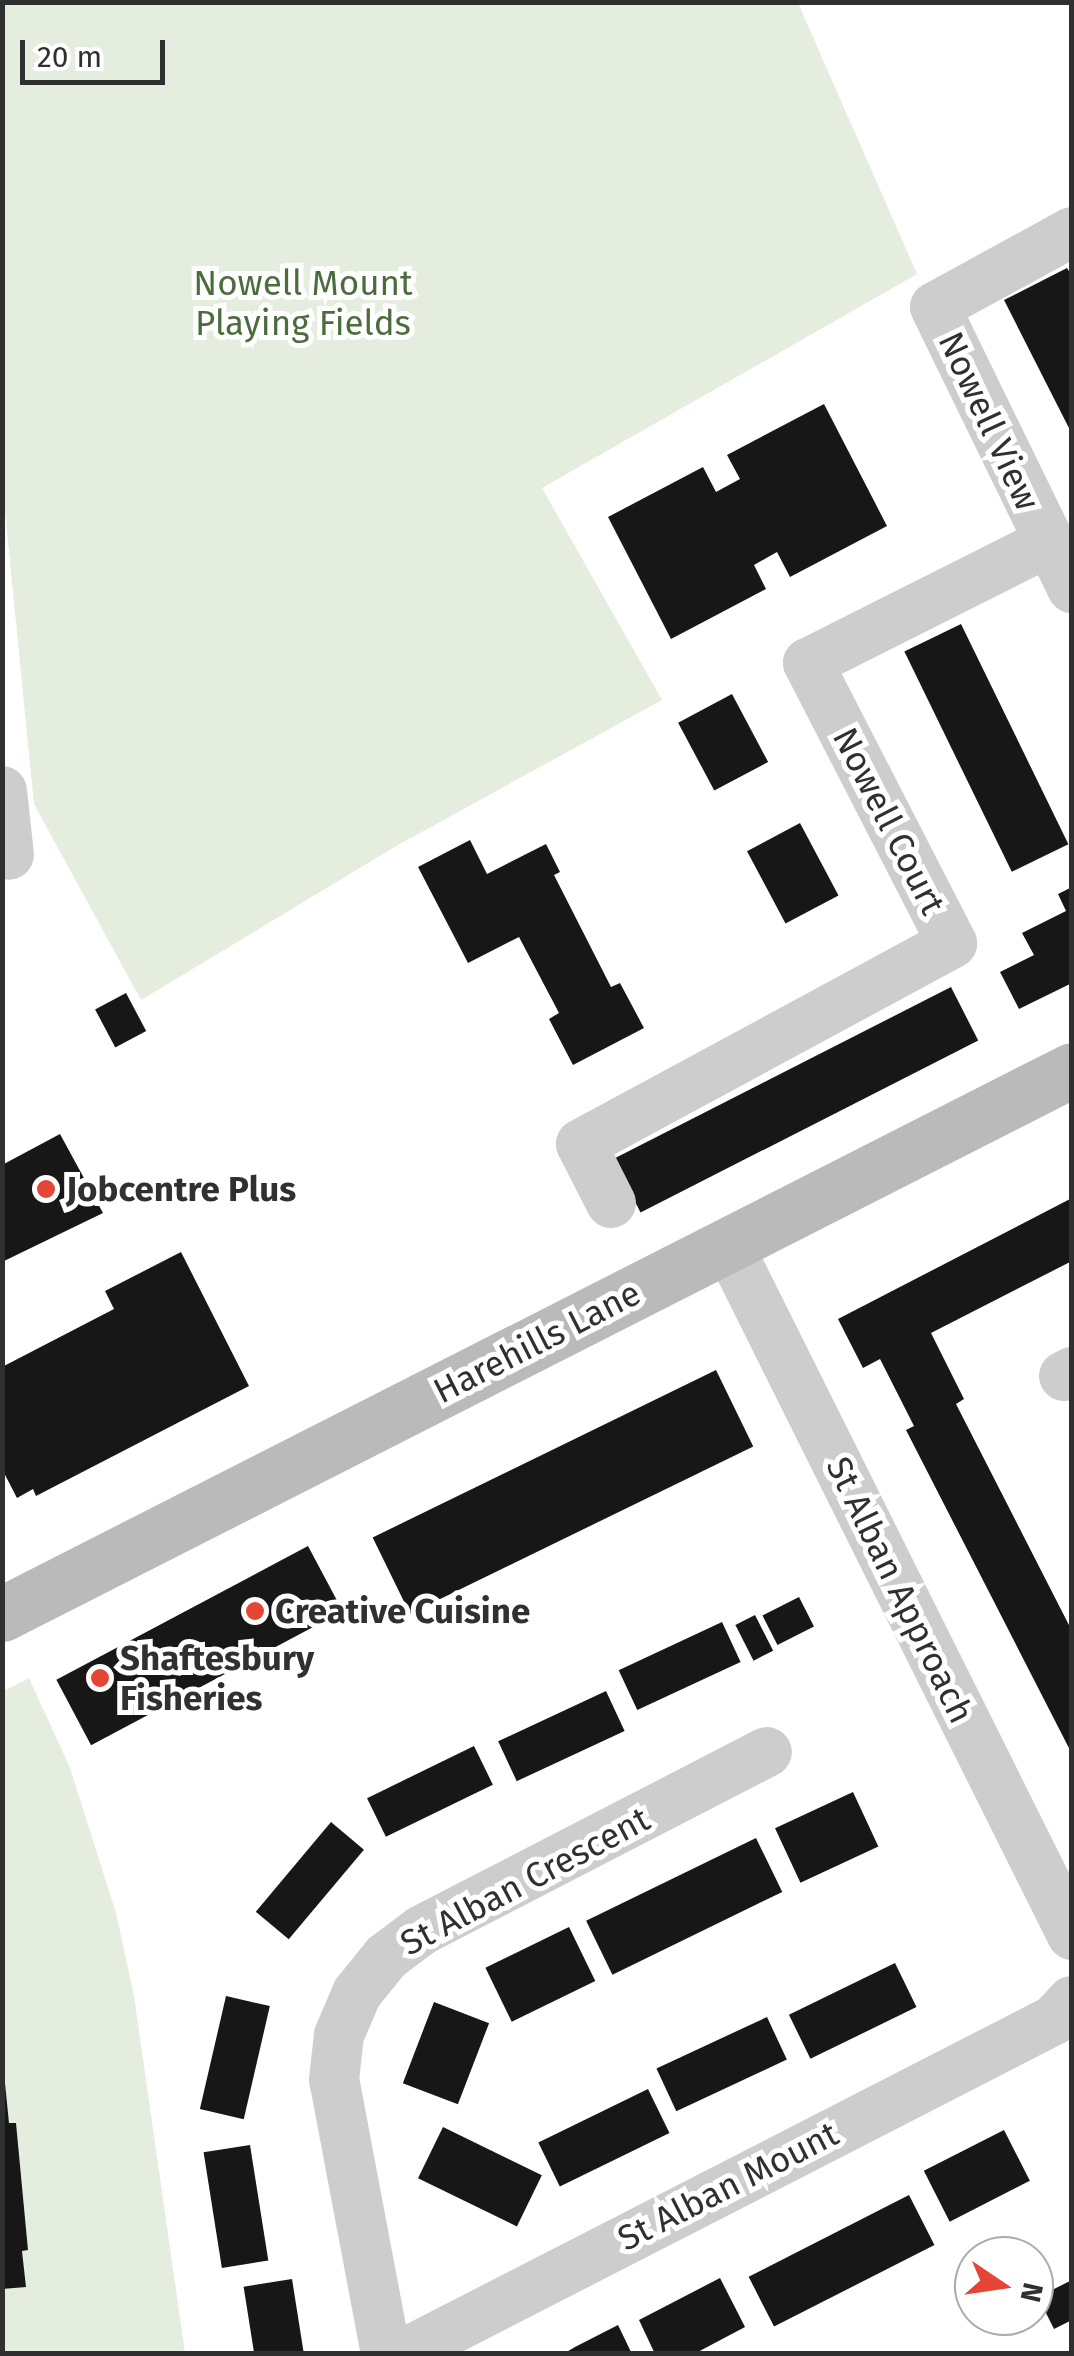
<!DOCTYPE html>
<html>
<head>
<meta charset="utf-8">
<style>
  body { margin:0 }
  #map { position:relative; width:1074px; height:2356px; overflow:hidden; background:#fff; font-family:"Fira Sans",sans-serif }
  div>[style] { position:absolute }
  .green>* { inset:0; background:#e4edde }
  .building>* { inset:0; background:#171717; transform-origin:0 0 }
  .street>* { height:50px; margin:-25px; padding:0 25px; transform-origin:25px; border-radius:25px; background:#cdcdcd }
  .secondary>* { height:55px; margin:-27.5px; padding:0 27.5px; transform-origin:27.5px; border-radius:27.5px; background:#bababa }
  .dots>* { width:28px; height:28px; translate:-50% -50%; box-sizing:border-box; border:5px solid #fff; border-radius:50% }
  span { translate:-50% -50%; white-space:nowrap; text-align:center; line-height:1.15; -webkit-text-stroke:10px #fff; paint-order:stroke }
  .park-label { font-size:35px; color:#4b6c3d }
  .street-label { font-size:35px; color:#303030 }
  .poi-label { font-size:35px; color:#303030; font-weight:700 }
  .left { translate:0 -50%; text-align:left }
  .frame { position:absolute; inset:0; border:5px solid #303030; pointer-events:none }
  .north { position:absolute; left:954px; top:2236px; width:100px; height:100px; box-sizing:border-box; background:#fff; border:2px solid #acacac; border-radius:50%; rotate:103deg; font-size:28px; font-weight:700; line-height:40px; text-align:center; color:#303030 }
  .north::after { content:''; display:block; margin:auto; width:35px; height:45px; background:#e54535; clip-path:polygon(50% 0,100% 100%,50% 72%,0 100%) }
  .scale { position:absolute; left:20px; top:40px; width:145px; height:45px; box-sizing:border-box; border:5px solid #303030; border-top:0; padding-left:12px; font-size:30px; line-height:35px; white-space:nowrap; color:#303030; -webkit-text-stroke:8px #fff; paint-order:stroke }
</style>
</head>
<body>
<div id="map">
  <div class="green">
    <div style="clip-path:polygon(2px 3px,798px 3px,917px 274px,542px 488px,662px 700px,398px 845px,141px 1000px,34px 804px,3px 491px)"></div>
    <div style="clip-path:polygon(29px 1678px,70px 1768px,116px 1913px,134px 1996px,185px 2353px,3px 2354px,3px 2289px,26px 2286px,22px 2251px,28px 2249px,16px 2123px,9px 2123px,2px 2056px,2px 1692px)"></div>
  </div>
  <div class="building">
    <div style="clip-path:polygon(1067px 268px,1072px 276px,1072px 434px,1004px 300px)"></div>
    <div style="clip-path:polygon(824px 404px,887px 526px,790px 577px,777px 552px,754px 565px,766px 589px,671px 639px,608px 517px,703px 467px,716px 492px,740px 479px,727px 455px)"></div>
    <div style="left:961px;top:624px;width:245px;height:63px;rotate:64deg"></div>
    <div style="left:732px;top:694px;width:77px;height:61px;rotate:62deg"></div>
    <div style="left:800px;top:823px;width:82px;height:60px;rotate:62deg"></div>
    <div style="clip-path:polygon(470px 840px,487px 874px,546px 844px,560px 872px,554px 875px,611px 987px,620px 983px,644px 1028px,573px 1065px,549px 1019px,559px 1013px,519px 937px,468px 963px,418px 867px)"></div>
    <div style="clip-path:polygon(1072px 887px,1072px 983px,1019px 1009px,1000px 972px,1034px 955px,1022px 933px,1066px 911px,1058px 894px)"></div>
    <div style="left:951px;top:987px;width:60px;height:379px;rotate:63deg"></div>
    <div style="left:126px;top:993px;width:43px;height:35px;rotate:62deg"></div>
    <div style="clip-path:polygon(60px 1134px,103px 1213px,2px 1262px,2px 1165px)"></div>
    <div style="clip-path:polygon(1072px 1198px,1072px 1261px,931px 1333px,964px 1399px,956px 1404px,1072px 1631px,1072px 1754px,906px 1430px,914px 1426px,880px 1359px,863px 1368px,838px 1319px)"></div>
    <div style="clip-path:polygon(181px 1252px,249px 1386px,36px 1496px,33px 1489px,17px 1498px,2px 1469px,2px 1367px,114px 1309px,105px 1291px)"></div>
    <div style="left:716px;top:1370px;width:85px;height:382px;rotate:64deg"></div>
    <div style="left:308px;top:1546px;width:74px;height:285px;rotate:62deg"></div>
    <div style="left:799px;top:1597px;width:33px;height:41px;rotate:63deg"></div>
    <div style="left:755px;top:1615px;width:40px;height:22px;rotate:63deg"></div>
    <div style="left:722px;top:1622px;width:44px;height:114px;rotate:65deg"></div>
    <div style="left:606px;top:1691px;width:44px;height:119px;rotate:65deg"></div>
    <div style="left:474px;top:1746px;width:43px;height:119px;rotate:64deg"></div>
    <div style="left:853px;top:1792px;width:60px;height:86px;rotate:65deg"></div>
    <div style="left:331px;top:1822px;width:43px;height:117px;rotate:40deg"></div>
    <div style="left:756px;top:1838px;width:60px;height:189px;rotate:64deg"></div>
    <div style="left:569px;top:1927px;width:60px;height:93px;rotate:64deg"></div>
    <div style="left:895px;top:1963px;width:49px;height:118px;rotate:64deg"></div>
    <div style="left:226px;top:1996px;width:45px;height:116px;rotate:13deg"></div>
    <div style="left:434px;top:2002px;width:59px;height:87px;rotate:21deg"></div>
    <div style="left:767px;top:2017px;width:47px;height:122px;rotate:65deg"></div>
    <div style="clip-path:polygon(5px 2083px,9px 2123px,16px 2123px,28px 2250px,22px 2251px,26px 2287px,2px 2289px)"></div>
    <div style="left:648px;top:2089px;width:49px;height:122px;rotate:64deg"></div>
    <div style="left:443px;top:2127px;width:110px;height:57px;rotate:26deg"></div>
    <div style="left:1004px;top:2130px;width:57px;height:90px;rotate:63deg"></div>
    <div style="left:250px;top:2145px;width:117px;height:47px;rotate:81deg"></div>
    <div style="left:909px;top:2195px;width:56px;height:180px;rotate:63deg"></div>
    <div style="clip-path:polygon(720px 2278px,745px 2327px,694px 2354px,655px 2354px,639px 2320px)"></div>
    <div style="left:292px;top:2279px;width:76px;height:49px;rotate:81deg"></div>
    <div style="clip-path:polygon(1072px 2280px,1072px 2320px,1054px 2329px,1038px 2297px)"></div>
    <div style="clip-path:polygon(618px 2325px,632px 2354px,563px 2354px,575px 2347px)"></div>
  </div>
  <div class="street">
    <div style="left:1072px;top:232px;width:156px;rotate:151.3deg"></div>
    <div style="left:935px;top:307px;width:313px;rotate:64deg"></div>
    <div style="left:2px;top:791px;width:64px;rotate:83.8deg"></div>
    <div style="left:611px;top:1203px;width:66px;rotate:-117deg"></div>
    <div style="left:581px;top:1144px;width:422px;rotate:-28.4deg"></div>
    <div style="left:952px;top:943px;width:315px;rotate:-117.2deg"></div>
    <div style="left:808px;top:663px;width:267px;rotate:-26.7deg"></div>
    <div style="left:728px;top:1245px;width:771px;rotate:63.5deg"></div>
    <div style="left:1064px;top:1376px;width:9px;rotate:-27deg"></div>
    <div style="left:386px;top:2354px;width:279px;rotate:-100.7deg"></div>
    <div style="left:334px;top:2080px;width:45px;rotate:-83.7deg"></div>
    <div style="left:339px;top:2035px;width:46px;rotate:-66.8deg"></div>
    <div style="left:357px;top:1993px;width:46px;rotate:-51.1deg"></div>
    <div style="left:386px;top:1957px;width:45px;rotate:-36.9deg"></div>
    <div style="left:422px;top:1930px;width:388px;rotate:-27.3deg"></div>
    <div style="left:403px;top:2354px;width:732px;rotate:-27.16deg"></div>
    <div style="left:1054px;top:2020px;width:26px;rotate:-47deg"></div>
  </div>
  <div class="secondary">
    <div style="left:2px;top:1614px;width:1200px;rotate:-26.95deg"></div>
  </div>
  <div class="dots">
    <div style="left:46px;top:1189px;background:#e54535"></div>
    <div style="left:255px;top:1611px;background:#e54535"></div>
    <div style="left:100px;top:1678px;background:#e54535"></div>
  </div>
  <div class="park-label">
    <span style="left:303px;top:303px">Nowell Mount<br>Playing Fields</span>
  </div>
  <div class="street-label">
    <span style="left:989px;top:421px;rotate:65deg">Nowell View</span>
    <span style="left:889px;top:821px;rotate:63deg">Nowell Court</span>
    <span style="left:537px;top:1342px;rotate:-27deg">Harehills Lane</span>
    <span style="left:900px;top:1590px;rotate:64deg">St Alban Approach</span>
    <span style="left:525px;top:1881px;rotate:-28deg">St Alban Crescent</span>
    <span style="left:728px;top:2186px;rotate:-27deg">St Alban Mount</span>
  </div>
  <div class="poi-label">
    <span class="left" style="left:66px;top:1189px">Jobcentre Plus</span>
    <span class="left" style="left:275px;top:1611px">Creative Cuisine</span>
    <span class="left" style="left:120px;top:1678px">Shaftesbury<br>Fisheries</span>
  </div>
  <div class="frame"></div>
  <div class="north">N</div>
  <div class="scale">20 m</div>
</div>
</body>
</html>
